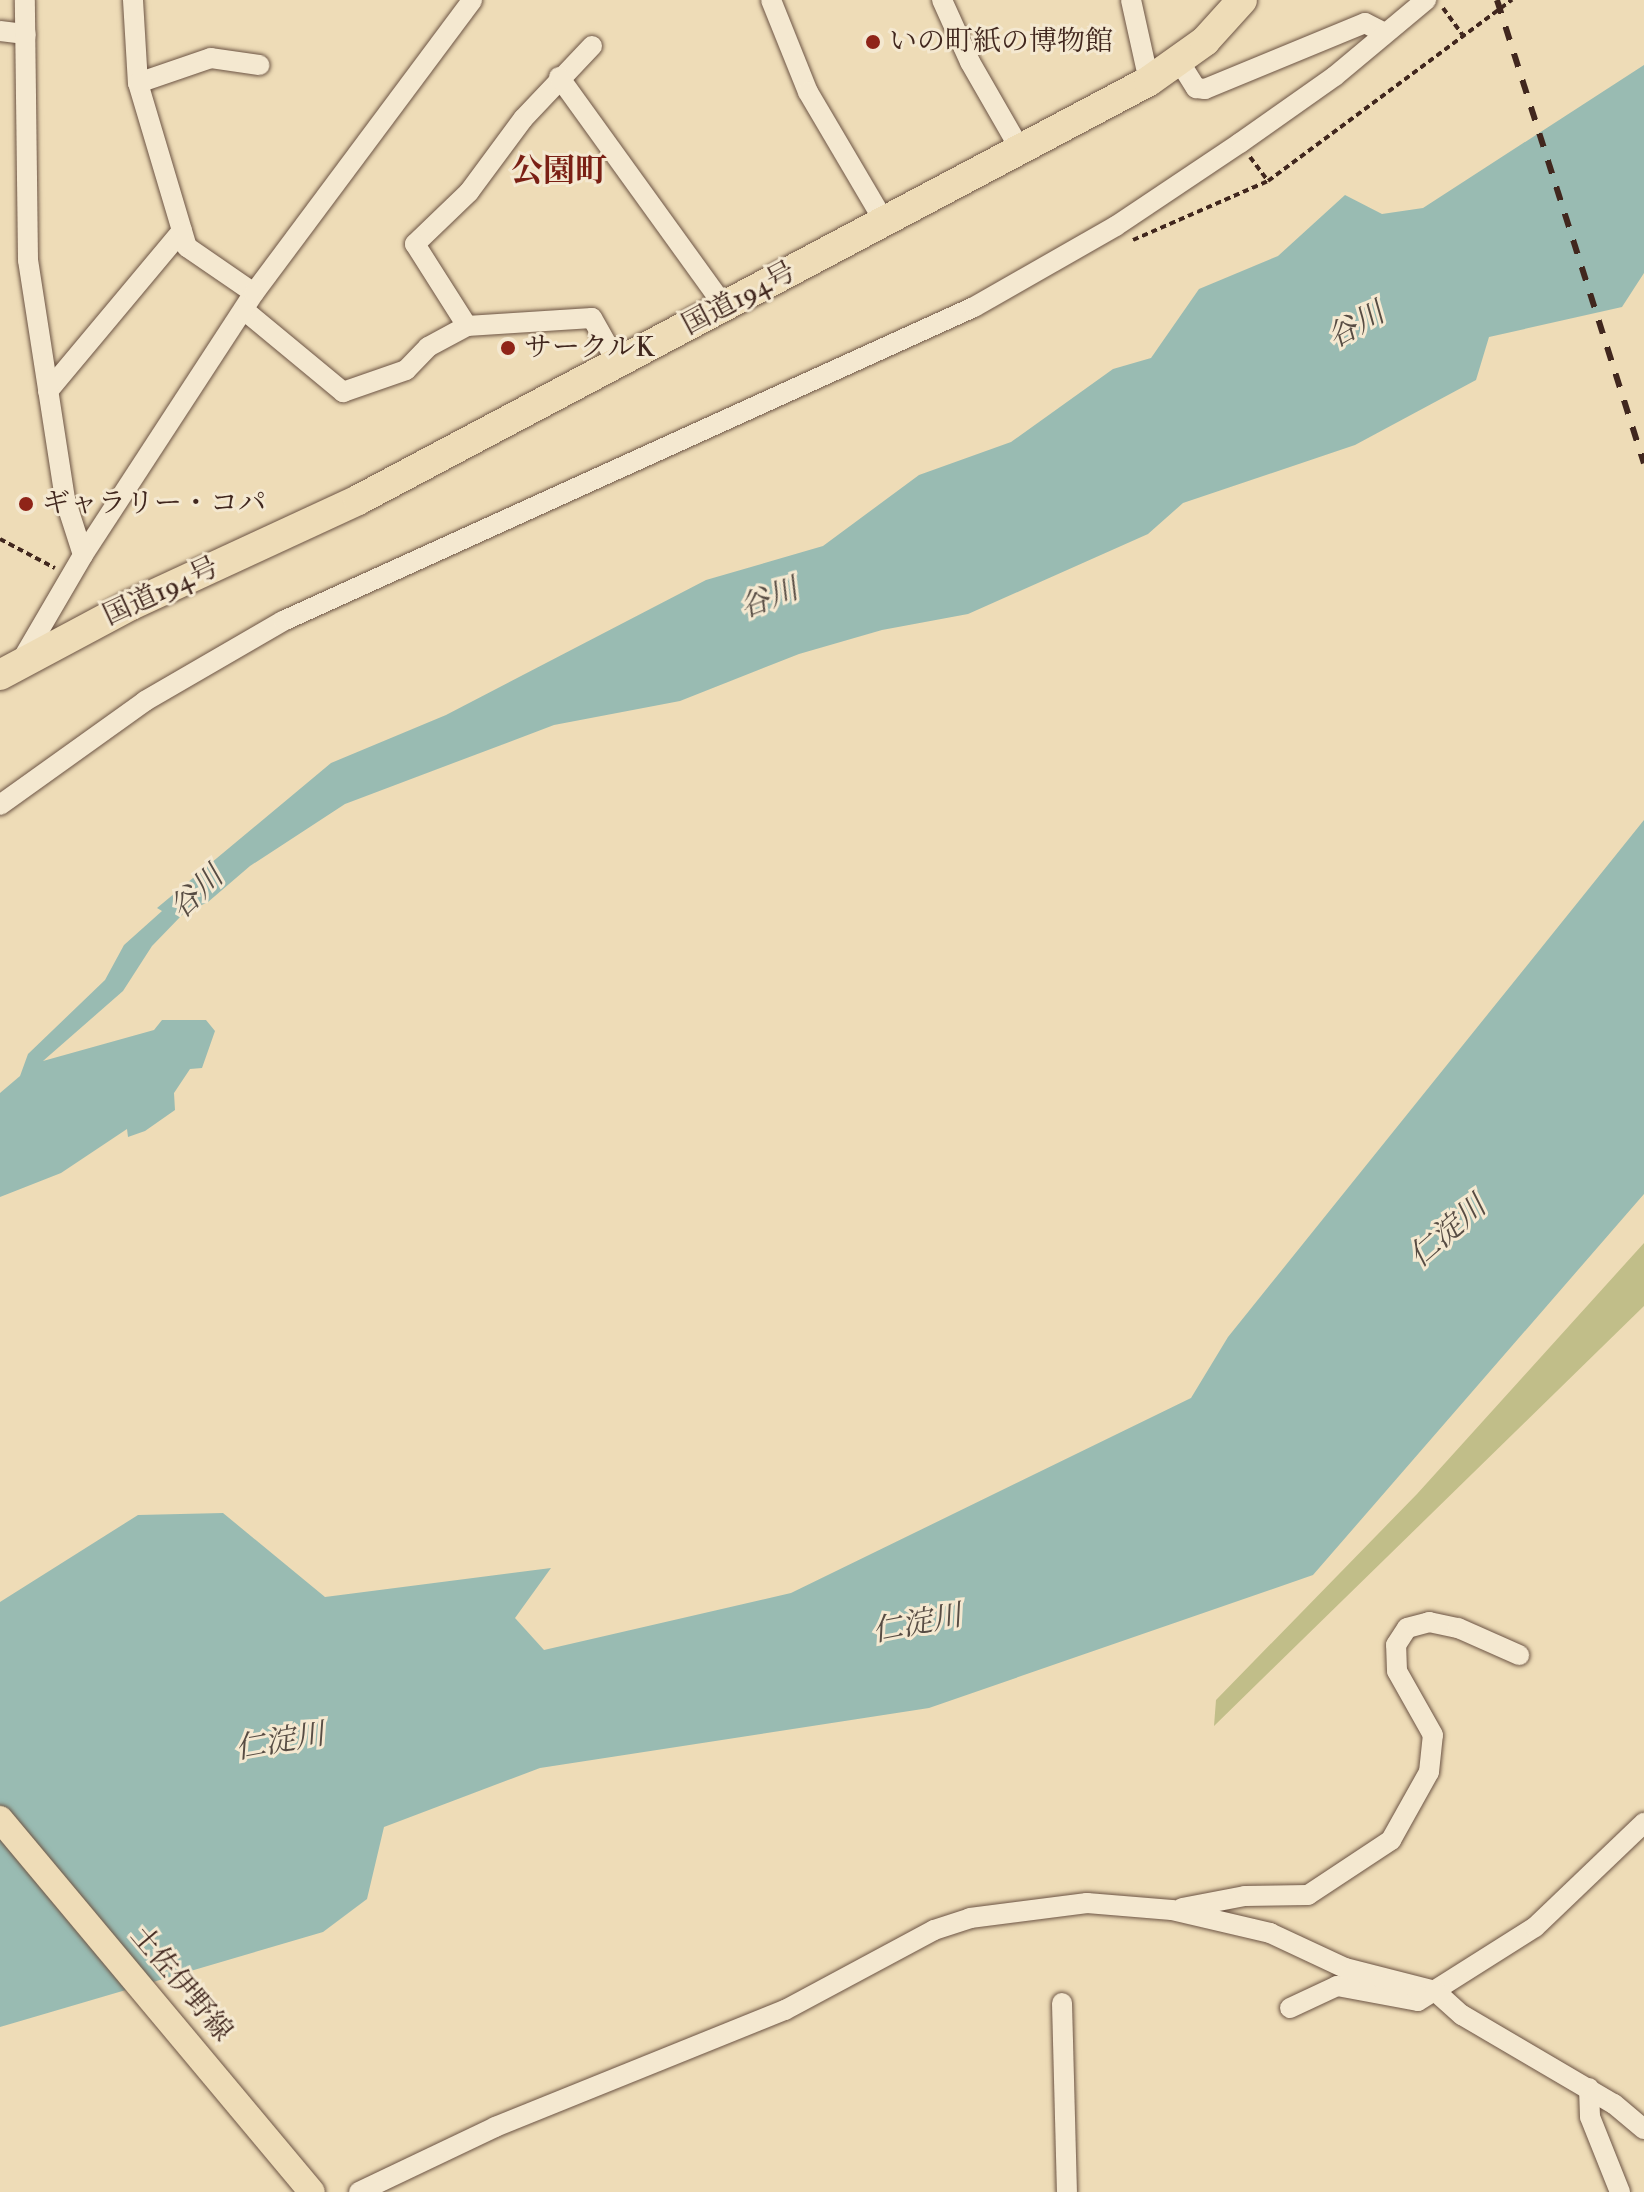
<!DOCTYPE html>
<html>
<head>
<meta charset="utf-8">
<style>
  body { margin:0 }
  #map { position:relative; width:1644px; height:2192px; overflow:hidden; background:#eedcb7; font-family:"IM FELL Double Pica","Noto Serif JP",serif }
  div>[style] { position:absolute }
  .green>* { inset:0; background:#c1be89 }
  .water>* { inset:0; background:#99bbb2 }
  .path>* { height:4px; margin-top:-2px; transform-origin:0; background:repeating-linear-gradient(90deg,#41271e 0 6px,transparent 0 10px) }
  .roads { filter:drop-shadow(0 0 2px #6c5444) drop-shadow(0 0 2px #6c5444) }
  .minor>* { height:20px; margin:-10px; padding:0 10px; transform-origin:10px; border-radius:10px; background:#f4e8d0 }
  .major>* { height:26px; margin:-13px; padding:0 13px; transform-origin:13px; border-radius:13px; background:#eedcb7 }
  .highway>* { height:30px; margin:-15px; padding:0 15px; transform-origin:15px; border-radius:15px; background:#eedcb7 }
  .rail>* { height:6px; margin-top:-3px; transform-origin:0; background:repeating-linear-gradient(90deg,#41271e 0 14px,transparent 0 28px) }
  .dots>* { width:22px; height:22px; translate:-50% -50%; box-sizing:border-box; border:4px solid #f4e8d0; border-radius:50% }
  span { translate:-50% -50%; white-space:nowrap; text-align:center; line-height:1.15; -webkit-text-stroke:6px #f4e8d0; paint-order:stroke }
  .poi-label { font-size:28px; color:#41271e }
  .left { translate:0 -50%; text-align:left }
  .street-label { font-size:28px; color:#41271e }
  .water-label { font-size:30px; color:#574c43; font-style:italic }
  .quarter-label { font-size:32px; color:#7a1f14; font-weight:700 }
</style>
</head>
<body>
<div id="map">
  <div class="green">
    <div style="clip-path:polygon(1644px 1243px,1644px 1306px,1214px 1726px,1216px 1700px,1417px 1494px)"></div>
  </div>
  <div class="water">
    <div style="clip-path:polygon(1644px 65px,1644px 273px,1622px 307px,1489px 337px,1476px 380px,1355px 445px,1183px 503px,1148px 534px,968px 614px,882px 630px,799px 654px,680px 701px,554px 725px,345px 804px,250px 866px,208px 902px,183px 914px,152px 946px,123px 991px,43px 1061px,154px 1030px,162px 1020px,206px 1020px,215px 1031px,202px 1068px,190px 1069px,174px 1093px,175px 1110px,145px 1131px,128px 1137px,127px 1129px,61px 1173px,0 1197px,0 1093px,20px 1076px,28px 1054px,105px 980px,124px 945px,162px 911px,157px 908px,331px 763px,446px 715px,706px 580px,823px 546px,919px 475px,1011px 442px,1113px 369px,1151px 358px,1199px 289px,1278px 256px,1345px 195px,1382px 214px,1423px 208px)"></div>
    <div style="clip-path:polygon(1644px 820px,1644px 1194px,1313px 1575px,929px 1708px,540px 1768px,384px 1827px,367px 1899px,323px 1932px,0 2027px,0 1602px,138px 1515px,223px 1513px,325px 1597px,551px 1568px,515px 1618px,544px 1650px,791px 1593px,1191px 1398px,1228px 1337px)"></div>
  </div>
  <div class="path">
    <div style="left:1443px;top:8px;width:34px;rotate:54deg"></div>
    <div style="left:1250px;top:157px;width:30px;rotate:53deg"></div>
    <div style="left:1133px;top:240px;width:147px;rotate:-23.6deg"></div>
    <div style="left:1268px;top:181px;width:304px;rotate:-36.6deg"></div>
    <div style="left:0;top:539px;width:62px;rotate:27.8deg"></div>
  </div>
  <div class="roads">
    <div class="minor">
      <div style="left:133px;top:0;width:83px;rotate:86.6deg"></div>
      <div style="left:138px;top:83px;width:171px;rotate:73.4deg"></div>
      <div style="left:187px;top:247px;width:81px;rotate:34.5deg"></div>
      <div style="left:771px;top:0;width:99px;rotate:68.1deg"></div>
      <div style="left:808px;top:92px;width:150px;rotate:59.5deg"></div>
      <div style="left:942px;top:0;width:68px;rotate:65.7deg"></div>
      <div style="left:970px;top:62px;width:100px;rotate:60.1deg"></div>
      <div style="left:1131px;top:0;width:83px;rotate:77.5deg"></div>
      <div style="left:0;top:31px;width:26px;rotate:7deg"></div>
      <div style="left:592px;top:46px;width:100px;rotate:133.4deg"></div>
      <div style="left:523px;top:119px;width:91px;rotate:126.5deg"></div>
      <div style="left:469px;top:192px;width:75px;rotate:136.1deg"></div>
      <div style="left:415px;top:244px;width:97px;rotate:57.6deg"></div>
      <div style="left:467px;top:326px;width:125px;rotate:-3.7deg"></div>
      <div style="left:592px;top:318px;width:53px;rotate:60.5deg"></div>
      <div style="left:1179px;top:61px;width:32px;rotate:58deg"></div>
      <div style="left:1196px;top:88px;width:9px;rotate:6deg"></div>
      <div style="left:1205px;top:89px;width:173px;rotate:-22.4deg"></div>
      <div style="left:1365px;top:23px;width:22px;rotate:27deg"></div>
      <div style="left:559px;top:77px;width:284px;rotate:54.2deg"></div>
      <div style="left:138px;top:83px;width:77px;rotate:-18.9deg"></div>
      <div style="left:211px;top:58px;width:49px;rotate:8.3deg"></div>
      <div style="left:244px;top:310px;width:129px;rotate:39.6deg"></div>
      <div style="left:343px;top:392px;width:67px;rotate:-19.2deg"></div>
      <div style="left:406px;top:370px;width:32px;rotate:-46deg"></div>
      <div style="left:428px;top:347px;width:44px;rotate:-28.3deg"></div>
      <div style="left:48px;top:391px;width:209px;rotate:-50.1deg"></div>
      <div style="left:83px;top:555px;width:313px;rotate:-56.9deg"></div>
      <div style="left:254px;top:293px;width:365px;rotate:-53.3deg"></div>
      <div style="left:20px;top:663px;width:125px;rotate:-59.7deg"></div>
      <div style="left:83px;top:555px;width:59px;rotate:-107.8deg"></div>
      <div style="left:65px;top:499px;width:242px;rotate:-98.8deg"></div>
      <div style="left:28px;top:260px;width:260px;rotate:-90.7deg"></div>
      <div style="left:0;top:805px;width:178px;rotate:-35.6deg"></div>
      <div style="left:145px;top:701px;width:160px;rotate:-30.1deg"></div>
      <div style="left:283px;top:621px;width:759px;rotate:-24.44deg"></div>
      <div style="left:974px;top:307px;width:163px;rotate:-29.7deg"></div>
      <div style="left:1116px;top:226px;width:149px;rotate:-33.8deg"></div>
      <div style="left:1240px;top:143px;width:116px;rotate:-35.2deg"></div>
      <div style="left:1335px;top:76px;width:119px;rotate:-39.9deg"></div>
      <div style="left:1182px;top:1908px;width:64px;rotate:-10.8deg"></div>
      <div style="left:1245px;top:1896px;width:63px;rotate:-0.9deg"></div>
      <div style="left:1308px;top:1895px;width:100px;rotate:-33.5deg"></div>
      <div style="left:1391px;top:1840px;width:78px;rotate:-60.8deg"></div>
      <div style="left:1429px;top:1772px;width:37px;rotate:-84deg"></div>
      <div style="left:1433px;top:1735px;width:73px;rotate:-119.4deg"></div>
      <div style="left:1397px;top:1671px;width:26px;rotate:-92deg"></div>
      <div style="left:1396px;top:1645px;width:20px;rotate:-57deg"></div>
      <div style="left:1407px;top:1628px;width:23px;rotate:-15deg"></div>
      <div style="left:1429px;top:1622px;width:30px;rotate:12deg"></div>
      <div style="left:1458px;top:1628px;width:67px;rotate:23.9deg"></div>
      <div style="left:1062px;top:2003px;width:189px;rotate:88.5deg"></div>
      <div style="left:1290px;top:2008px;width:52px;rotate:-25.1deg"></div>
      <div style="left:1337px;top:1986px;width:82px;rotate:10.5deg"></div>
      <div style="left:1418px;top:2001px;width:138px;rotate:-32.3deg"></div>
      <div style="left:1535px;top:1927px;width:151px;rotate:-43.7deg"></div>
      <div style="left:1589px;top:2088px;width:29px;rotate:88deg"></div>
      <div style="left:1590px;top:2117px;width:81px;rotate:68.2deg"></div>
      <div style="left:359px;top:2192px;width:151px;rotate:-25.5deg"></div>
      <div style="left:495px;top:2127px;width:313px;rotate:-22deg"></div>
      <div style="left:785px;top:2010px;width:169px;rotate:-28.2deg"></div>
      <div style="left:934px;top:1930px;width:38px;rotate:-18deg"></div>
      <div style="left:970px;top:1918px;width:118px;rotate:-7.3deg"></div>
      <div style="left:1087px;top:1903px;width:85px;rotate:4.7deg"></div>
      <div style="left:1172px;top:1910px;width:101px;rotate:13.2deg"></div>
      <div style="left:1270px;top:1933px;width:83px;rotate:25deg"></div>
      <div style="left:1345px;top:1968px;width:93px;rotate:14.3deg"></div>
      <div style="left:1435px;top:1991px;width:36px;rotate:42deg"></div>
      <div style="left:1462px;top:2015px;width:176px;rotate:30.4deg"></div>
      <div style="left:1614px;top:2104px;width:39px;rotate:40deg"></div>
    </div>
    <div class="major">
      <div style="left:0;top:1819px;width:486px;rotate:50.1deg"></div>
    </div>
    <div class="highway">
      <div style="left:0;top:675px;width:149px;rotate:-28.1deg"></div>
      <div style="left:131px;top:605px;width:250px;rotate:-24.8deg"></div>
      <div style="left:358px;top:500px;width:895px;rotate:-27.91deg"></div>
      <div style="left:1149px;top:81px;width:69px;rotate:-35.5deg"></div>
      <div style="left:1205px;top:41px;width:55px;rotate:-47.9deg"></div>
    </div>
  </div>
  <div class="rail">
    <div style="left:1497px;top:0;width:486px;rotate:72.4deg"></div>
  </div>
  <div class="dots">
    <div style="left:873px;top:42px;background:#8f2418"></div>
    <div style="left:508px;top:348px;background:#8f2418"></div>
    <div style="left:26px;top:504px;background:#8f2418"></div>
  </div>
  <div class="poi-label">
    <span class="left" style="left:889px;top:42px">いの町紙の博物館</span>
    <span class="left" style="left:524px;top:348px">サークルK</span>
    <span class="left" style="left:42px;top:504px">ギャラリー・コパ</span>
  </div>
  <div class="street-label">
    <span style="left:739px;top:299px;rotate:-28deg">国道194号</span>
    <span style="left:161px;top:592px;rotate:-25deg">国道194号</span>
    <span style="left:181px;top:1984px;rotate:50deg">土佐伊野線</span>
  </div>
  <div class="water-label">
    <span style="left:1356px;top:326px;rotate:-30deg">谷川</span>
    <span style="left:769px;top:599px;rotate:-21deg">谷川</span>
    <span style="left:197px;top:893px;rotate:-44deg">谷川</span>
    <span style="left:1448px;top:1232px;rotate:-41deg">仁淀川</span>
    <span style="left:917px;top:1624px;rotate:-11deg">仁淀川</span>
    <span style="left:280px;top:1742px;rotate:-10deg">仁淀川</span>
  </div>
  <div class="quarter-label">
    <span style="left:559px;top:171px">公園町</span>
  </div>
</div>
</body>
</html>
